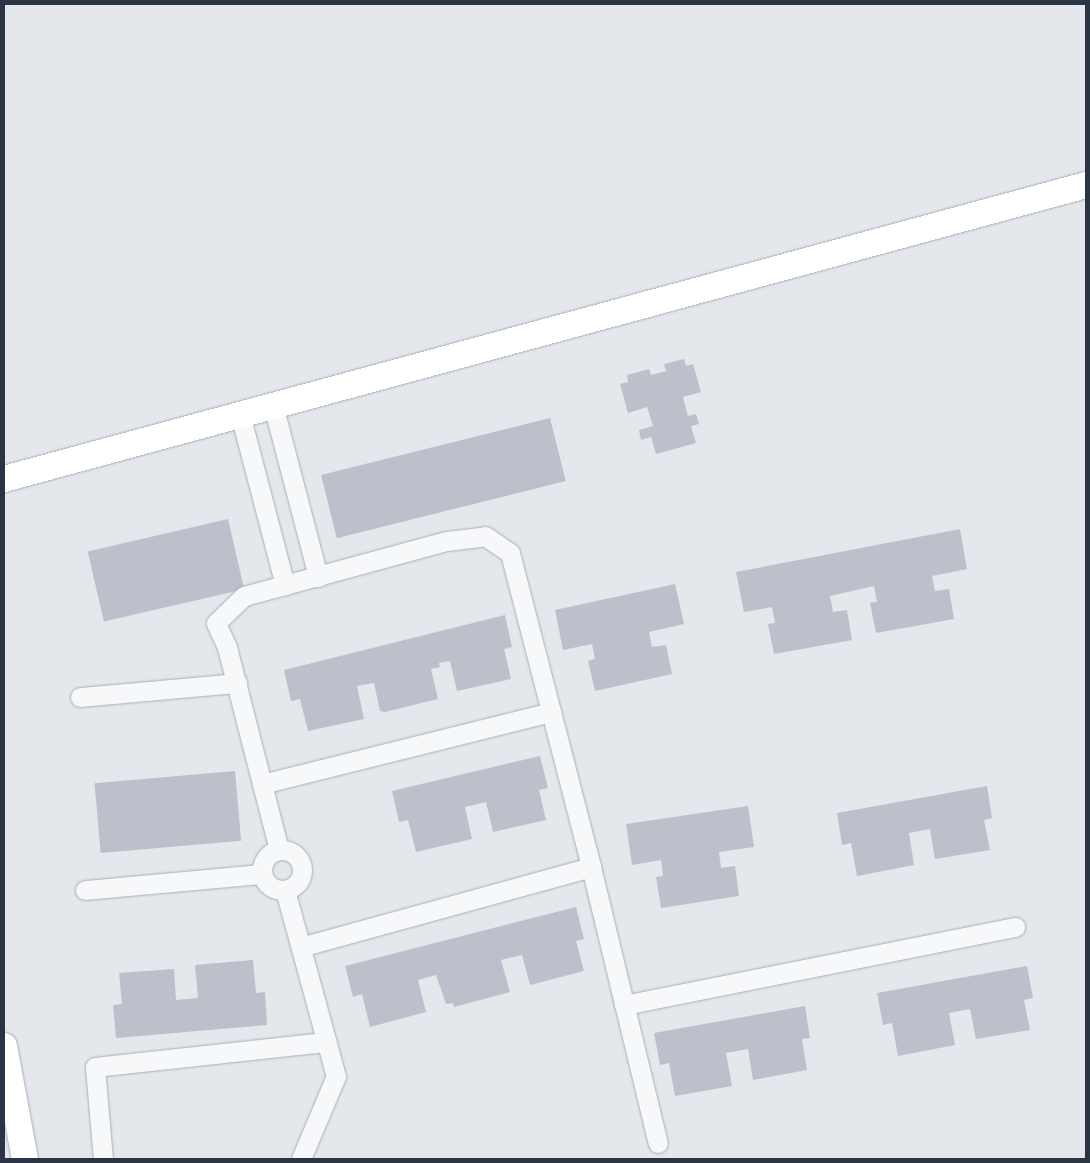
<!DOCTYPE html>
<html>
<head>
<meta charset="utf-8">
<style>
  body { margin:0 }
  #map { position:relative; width:1090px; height:1163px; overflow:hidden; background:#e4e7ec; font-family:"IBM Plex Sans",sans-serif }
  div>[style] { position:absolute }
  .building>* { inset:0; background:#bbc0ca; transform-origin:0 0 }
  .roads { filter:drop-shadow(0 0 1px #a9aeb7) drop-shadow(0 0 1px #a9aeb7) }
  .street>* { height:19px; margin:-9.5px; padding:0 9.5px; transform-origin:9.5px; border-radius:9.5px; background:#f7f8fa }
  .street>.ring { margin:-9.5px; padding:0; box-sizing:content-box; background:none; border:19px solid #f7f8fa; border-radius:50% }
  .secondary>* { height:26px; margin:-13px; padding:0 13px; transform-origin:13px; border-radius:13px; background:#fff }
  span { translate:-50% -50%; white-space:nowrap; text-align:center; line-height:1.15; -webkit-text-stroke:4px #f4f6f9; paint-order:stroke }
  .frame { position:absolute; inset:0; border:5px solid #2b3445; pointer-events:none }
</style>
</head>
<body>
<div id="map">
  <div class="building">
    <div style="clip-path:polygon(684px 359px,686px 366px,693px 364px,701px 392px,683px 397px,688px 416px,696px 414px,699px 424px,691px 426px,696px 443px,656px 454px,651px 437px,641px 440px,639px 430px,653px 426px,647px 407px,628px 413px,620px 384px,628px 382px,627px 375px,649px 369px,651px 375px,666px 371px,664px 364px)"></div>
    <div style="left:550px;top:418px;width:65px;height:236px;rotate:76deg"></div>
    <div style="left:228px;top:519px;width:72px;height:144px;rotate:77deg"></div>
    <div style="clip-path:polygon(960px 529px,967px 569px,932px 576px,935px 591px,949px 589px,954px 619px,876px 633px,870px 603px,877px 602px,874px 586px,830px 596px,833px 612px,847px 610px,852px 640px,774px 654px,768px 624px,775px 623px,772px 607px,744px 612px,736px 572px)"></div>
    <div style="clip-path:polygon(675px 584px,684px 624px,649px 632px,652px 647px,666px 645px,672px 674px,595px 691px,588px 661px,595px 659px,592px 644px,563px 650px,555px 610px)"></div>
    <div style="clip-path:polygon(505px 615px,512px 647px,504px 649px,511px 679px,457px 691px,450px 661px,439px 663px,440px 667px,431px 669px,438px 699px,385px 712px,380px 711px,374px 683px,357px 686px,364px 719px,308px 731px,300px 699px,291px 701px,284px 670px)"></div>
    <div style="clip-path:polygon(540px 756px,548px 788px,539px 790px,546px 820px,493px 832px,486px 802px,465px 807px,472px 839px,416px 852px,408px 820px,399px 822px,392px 791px)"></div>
    <div style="left:235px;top:771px;width:70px;height:141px;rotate:85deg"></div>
    <div style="clip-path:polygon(987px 786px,992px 818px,984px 820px,990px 850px,935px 859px,930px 829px,909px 833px,914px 865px,857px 876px,851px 843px,842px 845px,837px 813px)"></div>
    <div style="clip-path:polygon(748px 806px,754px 847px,719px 852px,721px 868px,735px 866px,739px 896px,661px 908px,656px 877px,663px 876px,661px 860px,632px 865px,626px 824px)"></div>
    <div style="clip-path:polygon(576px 907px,584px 939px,576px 941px,584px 971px,530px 985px,522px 955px,501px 960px,510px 992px,454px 1007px,453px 1003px,446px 1004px,436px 975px,418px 980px,426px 1012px,370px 1027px,362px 994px,353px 997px,345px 966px)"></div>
    <div style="clip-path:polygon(253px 960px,256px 993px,265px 992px,267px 1025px,116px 1038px,113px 1005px,122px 1004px,119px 973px,174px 969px,176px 1000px,198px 998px,195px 965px)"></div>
    <div style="clip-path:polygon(1027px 966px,1033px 998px,1024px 1000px,1030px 1030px,976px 1039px,970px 1009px,949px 1013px,955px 1045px,898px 1056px,892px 1023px,883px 1025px,877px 993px)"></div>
    <div style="clip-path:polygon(805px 1006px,810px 1038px,802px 1039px,807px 1070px,753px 1080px,748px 1049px,726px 1053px,732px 1086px,675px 1096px,669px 1063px,660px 1065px,654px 1033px)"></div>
  </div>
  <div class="roads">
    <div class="street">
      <div style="left:273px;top:405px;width:178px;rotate:75.3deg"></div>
      <div style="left:240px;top:414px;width:177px;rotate:75.3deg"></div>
      <div style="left:80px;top:697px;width:158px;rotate:-5.1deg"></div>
      <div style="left:262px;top:784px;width:298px;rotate:-14deg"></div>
      <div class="ring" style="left:262px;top:850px;width:21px;height:21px"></div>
      <div style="left:279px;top:850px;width:210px;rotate:-104.4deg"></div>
      <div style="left:227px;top:647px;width:26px;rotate:-115deg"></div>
      <div style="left:216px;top:623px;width:39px;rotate:-44deg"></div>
      <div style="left:244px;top:596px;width:210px;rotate:-15.2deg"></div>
      <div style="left:447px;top:541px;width:38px;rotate:-7deg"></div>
      <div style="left:485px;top:536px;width:30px;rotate:34deg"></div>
      <div style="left:510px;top:553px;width:324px;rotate:75.5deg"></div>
      <div style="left:591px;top:867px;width:301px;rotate:164.6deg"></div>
      <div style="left:591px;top:867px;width:284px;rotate:76.4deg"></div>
      <div style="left:85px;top:890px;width:178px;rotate:-5.2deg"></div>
      <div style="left:285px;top:890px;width:193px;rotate:74.7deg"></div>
      <div style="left:336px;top:1076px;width:90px;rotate:112.9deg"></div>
      <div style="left:624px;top:1005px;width:399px;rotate:-11.3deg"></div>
      <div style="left:103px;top:1159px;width:92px;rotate:-95deg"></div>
      <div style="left:95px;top:1067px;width:233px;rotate:-6.2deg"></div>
    </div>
    <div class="secondary">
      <div style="left:4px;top:479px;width:1121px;rotate:-15.2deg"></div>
      <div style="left:4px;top:1046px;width:115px;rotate:79.5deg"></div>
    </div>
  </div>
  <div class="frame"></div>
</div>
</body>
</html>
